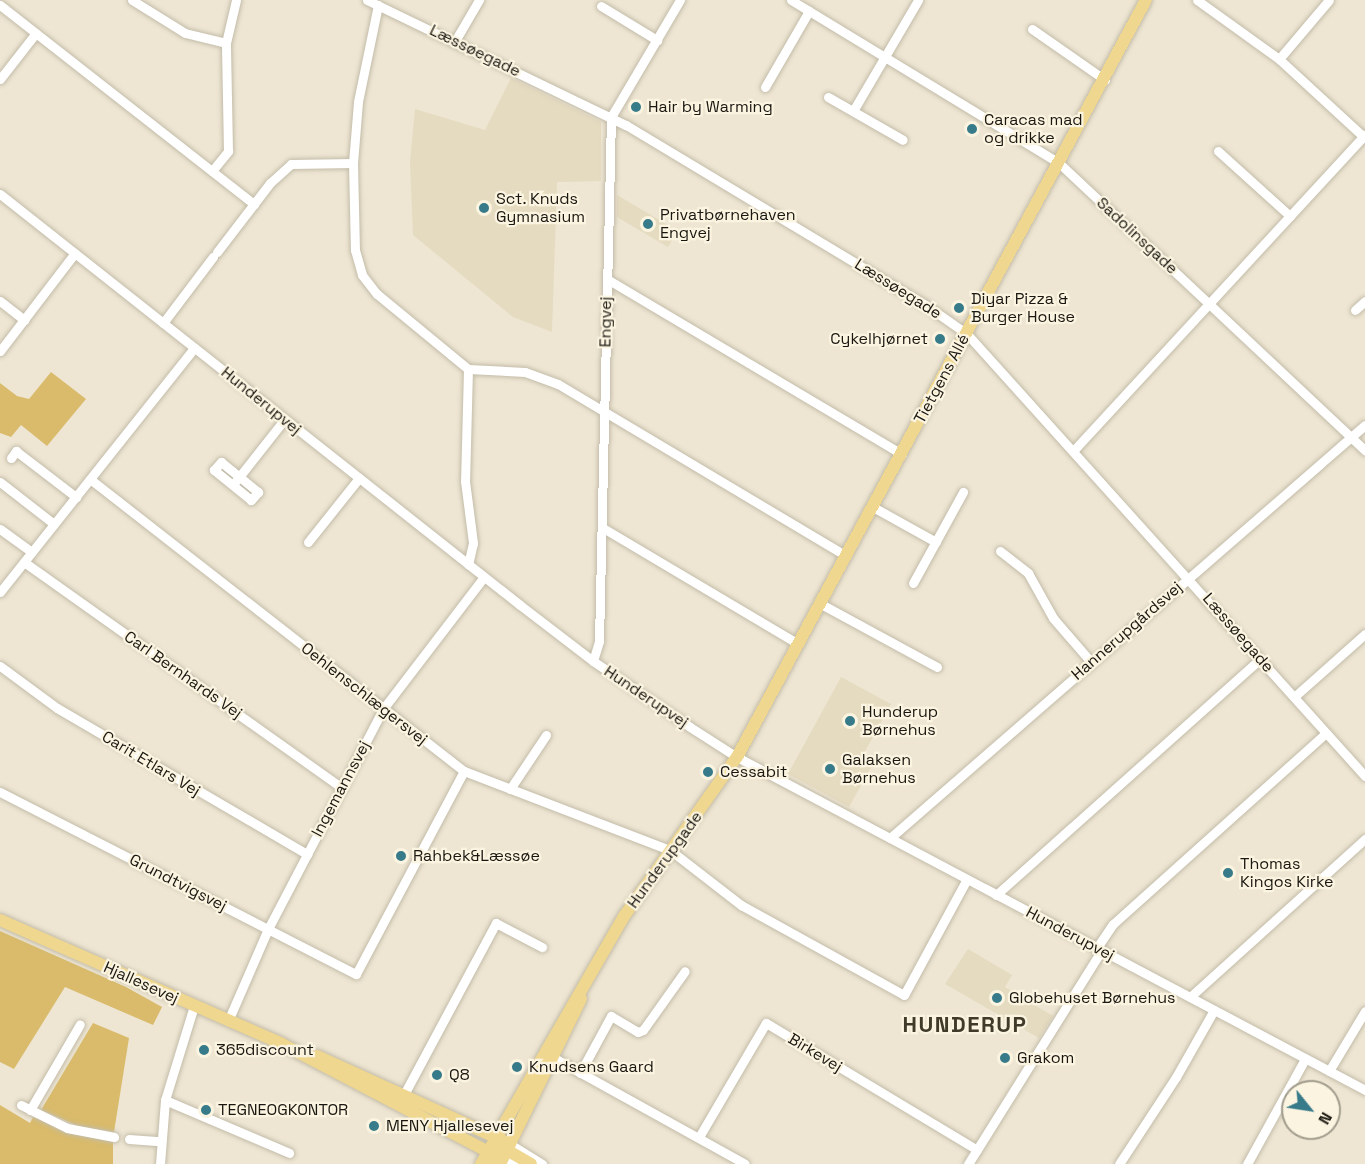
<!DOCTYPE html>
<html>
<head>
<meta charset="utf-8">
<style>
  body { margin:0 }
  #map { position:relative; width:1365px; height:1164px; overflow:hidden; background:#eee6d3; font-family:"Space Grotesk",sans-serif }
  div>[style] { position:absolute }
  .built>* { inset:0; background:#e5dbc0 }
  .green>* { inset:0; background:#d9bb6b }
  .roads { filter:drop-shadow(0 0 2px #c3bca9) drop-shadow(0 0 2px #c3bca9) }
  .minor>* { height:9px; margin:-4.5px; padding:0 4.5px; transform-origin:4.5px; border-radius:4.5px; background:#fff }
  .major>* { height:12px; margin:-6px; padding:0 6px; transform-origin:6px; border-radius:6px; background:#efd78f }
  .dots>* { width:16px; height:16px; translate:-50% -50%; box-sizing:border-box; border:3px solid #fbf4e0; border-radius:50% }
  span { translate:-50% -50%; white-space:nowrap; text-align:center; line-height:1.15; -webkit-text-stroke:4.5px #fbf4e0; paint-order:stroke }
  .street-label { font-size:16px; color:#1a1711 }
  .poi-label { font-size:16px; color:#1a1711 }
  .left { translate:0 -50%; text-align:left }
  .right { translate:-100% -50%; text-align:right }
  .district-label { font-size:22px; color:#403a2a; font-weight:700; letter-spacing:1.5px }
  .north { position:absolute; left:1281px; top:1080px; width:60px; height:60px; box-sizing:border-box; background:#fbf4e0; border:2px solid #a19c8d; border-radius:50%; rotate:120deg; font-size:16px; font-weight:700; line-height:24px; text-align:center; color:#1a1711 }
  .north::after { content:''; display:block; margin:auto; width:21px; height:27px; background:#377b8a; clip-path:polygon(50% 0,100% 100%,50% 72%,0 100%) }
</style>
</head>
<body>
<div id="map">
  <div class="built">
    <div style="clip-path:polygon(511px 78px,601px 122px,601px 181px,557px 182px,552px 332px,513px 317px,413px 235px,410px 162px,415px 109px,485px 130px)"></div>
    <div style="clip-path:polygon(617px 195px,678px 231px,668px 247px,617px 217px)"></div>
    <div style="clip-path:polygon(841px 677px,891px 704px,862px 757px,873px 764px,849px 807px,788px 774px)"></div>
    <div style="clip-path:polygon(968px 949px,1012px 975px,1005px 987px,1053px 1016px,1039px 1038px,945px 984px)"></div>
  </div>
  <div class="green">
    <div style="clip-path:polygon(51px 372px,86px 399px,47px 446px,21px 425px,11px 437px,0 433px,0 383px,17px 396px,29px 399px)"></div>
    <div style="clip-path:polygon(0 931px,126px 987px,162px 1007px,153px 1025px,65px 987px,14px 1069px,0 1062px)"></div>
    <div style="clip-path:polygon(93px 1023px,129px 1038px,114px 1132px,78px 1126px,41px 1110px)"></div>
    <div style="clip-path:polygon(0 1105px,30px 1123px,33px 1117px,72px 1134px,113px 1142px,113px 1164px,0 1164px)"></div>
  </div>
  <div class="roads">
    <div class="minor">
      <div style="left:132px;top:0;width:62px;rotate:31.9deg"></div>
      <div style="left:185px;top:33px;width:42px;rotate:13.7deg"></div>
      <div style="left:367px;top:0;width:288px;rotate:25.8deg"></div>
      <div style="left:626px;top:125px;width:351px;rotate:31deg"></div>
      <div style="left:927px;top:306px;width:49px;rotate:35deg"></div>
      <div style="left:967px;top:334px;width:595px;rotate:48deg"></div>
      <div style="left:791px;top:0;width:314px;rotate:31.3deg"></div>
      <div style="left:1059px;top:163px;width:420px;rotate:43.2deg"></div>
      <div style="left:1197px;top:0;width:101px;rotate:35.7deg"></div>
      <div style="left:1279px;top:59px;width:117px;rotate:42.6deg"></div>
      <div style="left:0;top:5px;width:323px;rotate:38.1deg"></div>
      <div style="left:378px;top:5px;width:99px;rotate:101.7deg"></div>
      <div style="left:358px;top:102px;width:61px;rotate:94.7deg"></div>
      <div style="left:353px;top:163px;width:87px;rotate:88.7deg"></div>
      <div style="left:355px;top:250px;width:26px;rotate:74deg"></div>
      <div style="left:362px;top:275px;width:24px;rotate:52deg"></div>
      <div style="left:377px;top:294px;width:118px;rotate:39.5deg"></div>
      <div style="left:468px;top:369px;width:112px;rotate:91.5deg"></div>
      <div style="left:465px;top:481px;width:63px;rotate:82.6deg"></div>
      <div style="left:473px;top:543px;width:22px;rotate:103deg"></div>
      <div style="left:601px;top:6px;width:66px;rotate:31.3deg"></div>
      <div style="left:1032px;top:29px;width:89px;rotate:34.9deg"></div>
      <div style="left:455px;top:41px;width:48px;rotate:-59.7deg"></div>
      <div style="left:1279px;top:59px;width:77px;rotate:-49.7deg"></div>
      <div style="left:0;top:79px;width:58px;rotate:-52deg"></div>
      <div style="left:765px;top:87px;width:88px;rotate:-59.9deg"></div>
      <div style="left:828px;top:97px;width:86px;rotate:29.8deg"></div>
      <div style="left:853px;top:111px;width:129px;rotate:-59.6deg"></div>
      <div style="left:1218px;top:151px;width:97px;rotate:42.1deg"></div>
      <div style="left:212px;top:171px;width:26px;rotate:-51deg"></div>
      <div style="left:228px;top:151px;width:108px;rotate:-91.1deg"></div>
      <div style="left:226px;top:43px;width:44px;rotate:-76.9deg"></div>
      <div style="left:0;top:194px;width:663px;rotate:38.32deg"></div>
      <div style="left:520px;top:605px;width:92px;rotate:37.5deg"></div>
      <div style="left:593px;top:661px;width:117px;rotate:34.2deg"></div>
      <div style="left:690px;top:727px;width:56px;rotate:32.6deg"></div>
      <div style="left:737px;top:757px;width:711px;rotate:27.93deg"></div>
      <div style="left:217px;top:252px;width:87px;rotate:-52.5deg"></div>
      <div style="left:270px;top:183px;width:28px;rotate:-42deg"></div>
      <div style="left:291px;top:164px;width:62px;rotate:-0.9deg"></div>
      <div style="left:607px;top:279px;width:343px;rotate:30.7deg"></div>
      <div style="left:0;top:301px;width:31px;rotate:38deg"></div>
      <div style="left:1355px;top:310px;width:13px;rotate:-42deg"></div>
      <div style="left:163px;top:323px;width:83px;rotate:-52.9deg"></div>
      <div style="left:0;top:351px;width:123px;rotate:-52.6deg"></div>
      <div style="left:468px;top:369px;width:57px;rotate:3deg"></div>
      <div style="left:525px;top:372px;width:35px;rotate:20deg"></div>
      <div style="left:558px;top:384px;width:336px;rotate:30.8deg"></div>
      <div style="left:1074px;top:450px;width:429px;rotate:-47.3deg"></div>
      <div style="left:11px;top:458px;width:9px;rotate:-54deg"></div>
      <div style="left:16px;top:451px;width:76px;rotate:37.5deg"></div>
      <div style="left:221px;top:462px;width:48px;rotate:39deg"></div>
      <div style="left:258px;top:492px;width:11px;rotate:131deg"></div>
      <div style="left:251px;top:500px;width:48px;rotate:-141deg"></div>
      <div style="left:214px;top:470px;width:11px;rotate:-49deg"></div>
      <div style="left:90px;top:479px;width:474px;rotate:38deg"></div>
      <div style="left:464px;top:771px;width:221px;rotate:21deg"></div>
      <div style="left:670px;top:850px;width:90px;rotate:37.8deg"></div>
      <div style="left:741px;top:905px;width:186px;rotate:28.9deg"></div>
      <div style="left:904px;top:995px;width:132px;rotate:-61.5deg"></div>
      <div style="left:0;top:482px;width:68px;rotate:37.9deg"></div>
      <div style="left:235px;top:482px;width:79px;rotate:-51.7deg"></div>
      <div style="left:873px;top:507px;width:72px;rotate:29.1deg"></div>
      <div style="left:603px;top:528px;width:227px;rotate:30.7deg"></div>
      <div style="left:0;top:529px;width:39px;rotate:36deg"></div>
      <div style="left:308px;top:542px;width:82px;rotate:-51.4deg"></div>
      <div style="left:1000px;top:551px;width:36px;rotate:38deg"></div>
      <div style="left:1028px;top:573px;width:51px;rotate:60.9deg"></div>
      <div style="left:1053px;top:618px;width:58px;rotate:49.2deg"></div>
      <div style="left:24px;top:562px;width:390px;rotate:35.4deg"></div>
      <div style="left:913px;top:583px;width:104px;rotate:-61.2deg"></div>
      <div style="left:0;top:592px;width:312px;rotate:-51.5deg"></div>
      <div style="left:821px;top:604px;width:132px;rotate:28.5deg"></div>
      <div style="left:593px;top:661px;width:21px;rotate:-73deg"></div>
      <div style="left:599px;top:641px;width:524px;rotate:-88.69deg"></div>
      <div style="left:611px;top:117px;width:136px;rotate:-59.5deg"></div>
      <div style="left:0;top:666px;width:71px;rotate:36.4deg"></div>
      <div style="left:57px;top:708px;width:290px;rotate:30.3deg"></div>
      <div style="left:1294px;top:697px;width:95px;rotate:-41.6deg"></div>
      <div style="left:510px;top:789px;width:65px;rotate:-56.3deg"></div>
      <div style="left:0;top:792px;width:400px;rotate:27.1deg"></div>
      <div style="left:356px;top:974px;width:230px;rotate:-62deg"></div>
      <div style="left:890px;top:838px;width:629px;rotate:-41.01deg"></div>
      <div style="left:996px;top:895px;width:354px;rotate:-41.8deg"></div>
      <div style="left:1096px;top:949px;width:30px;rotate:-56deg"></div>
      <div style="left:1113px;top:924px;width:286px;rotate:-41.9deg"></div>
      <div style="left:1190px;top:997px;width:236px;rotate:-42.1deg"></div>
      <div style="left:228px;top:1021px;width:100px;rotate:-66.5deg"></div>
      <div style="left:268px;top:929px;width:248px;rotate:-62.4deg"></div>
      <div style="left:383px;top:709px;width:166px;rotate:-52.6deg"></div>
      <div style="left:554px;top:1058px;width:218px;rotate:29deg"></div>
      <div style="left:1329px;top:1071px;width:70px;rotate:-59deg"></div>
      <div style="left:580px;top:1073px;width:65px;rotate:-61.5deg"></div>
      <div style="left:611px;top:1016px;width:31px;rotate:31deg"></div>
      <div style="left:638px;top:1032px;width:5px;rotate:-22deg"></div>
      <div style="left:643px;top:1030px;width:72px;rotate:-54.6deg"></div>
      <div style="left:165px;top:1100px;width:135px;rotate:23.1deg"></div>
      <div style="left:401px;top:1100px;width:201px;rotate:-61.8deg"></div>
      <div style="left:496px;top:923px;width:52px;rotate:27.6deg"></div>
      <div style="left:21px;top:1105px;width:51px;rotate:26.6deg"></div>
      <div style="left:67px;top:1128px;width:48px;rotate:10.8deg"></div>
      <div style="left:30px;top:1110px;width:99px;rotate:-59.8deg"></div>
      <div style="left:699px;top:1137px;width:132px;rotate:-59.6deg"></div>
      <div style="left:766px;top:1023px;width:246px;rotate:31deg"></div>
      <div style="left:129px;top:1139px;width:31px;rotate:4deg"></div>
      <div style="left:510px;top:1144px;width:38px;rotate:32deg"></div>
      <div style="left:498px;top:1155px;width:22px;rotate:24deg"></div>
      <div style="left:160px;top:1164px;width:64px;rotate:-85.5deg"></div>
      <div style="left:165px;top:1100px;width:98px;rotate:-72.9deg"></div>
      <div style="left:968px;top:1164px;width:251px;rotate:-58deg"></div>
      <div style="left:1119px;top:1164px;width:104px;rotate:-56.8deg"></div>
      <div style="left:1176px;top:1077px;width:77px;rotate:-60.4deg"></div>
      <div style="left:1247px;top:1164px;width:120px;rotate:-61.1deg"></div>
    </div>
    <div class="major">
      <div style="left:0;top:920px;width:308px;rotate:23.7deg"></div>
      <div style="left:282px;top:1044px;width:231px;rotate:27.6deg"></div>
      <div style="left:317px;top:1056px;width:212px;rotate:24.5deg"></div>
      <div style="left:487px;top:1151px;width:18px;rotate:-6deg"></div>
      <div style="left:505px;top:1149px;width:30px;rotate:30deg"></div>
      <div style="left:481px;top:1164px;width:288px;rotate:-60deg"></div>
      <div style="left:625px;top:915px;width:194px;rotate:-54.7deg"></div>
      <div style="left:737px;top:757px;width:860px;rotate:-61.62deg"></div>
      <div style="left:491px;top:1164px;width:23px;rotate:-72deg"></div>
      <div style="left:500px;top:1164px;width:184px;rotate:-63.9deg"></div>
    </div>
  </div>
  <div class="dots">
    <div style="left:636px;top:107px;background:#377b8a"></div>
    <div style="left:972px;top:129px;background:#377b8a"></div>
    <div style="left:484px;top:208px;background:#377b8a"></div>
    <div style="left:648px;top:224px;background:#377b8a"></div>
    <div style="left:959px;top:308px;background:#377b8a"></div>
    <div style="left:940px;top:339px;background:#377b8a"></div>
    <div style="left:850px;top:721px;background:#377b8a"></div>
    <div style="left:830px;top:769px;background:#377b8a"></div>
    <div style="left:708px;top:772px;background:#377b8a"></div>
    <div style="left:401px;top:856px;background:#377b8a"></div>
    <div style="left:1228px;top:873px;background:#377b8a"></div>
    <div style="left:997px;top:998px;background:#377b8a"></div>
    <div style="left:204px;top:1050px;background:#377b8a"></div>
    <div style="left:1005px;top:1058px;background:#377b8a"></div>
    <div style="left:517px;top:1067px;background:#377b8a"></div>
    <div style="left:437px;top:1075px;background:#377b8a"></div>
    <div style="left:206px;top:1110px;background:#377b8a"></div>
    <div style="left:374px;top:1126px;background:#377b8a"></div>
  </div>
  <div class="street-label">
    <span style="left:475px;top:51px;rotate:26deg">Læssøegade</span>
    <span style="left:1137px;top:236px;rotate:43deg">Sadolinsgade</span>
    <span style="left:898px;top:289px;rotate:32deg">Læssøegade</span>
    <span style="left:606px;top:322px;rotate:-89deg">Engvej</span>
    <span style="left:942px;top:379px;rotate:-62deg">Tietgens Allé</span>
    <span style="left:261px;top:401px;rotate:39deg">Hunderupvej</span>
    <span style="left:1127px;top:631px;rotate:-41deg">Hannerupgårdsvej</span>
    <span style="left:1238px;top:633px;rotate:49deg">Læssøegade</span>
    <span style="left:183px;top:675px;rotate:35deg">Carl Bernhards Vej</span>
    <span style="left:364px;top:694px;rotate:38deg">Oehlenschlægersvej</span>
    <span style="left:646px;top:697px;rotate:34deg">Hunderupvej</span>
    <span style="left:151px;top:764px;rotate:31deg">Carit Etlars Vej</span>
    <span style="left:341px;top:789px;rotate:-62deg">Ingemannsvej</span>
    <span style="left:665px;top:860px;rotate:-54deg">Hunderupgade</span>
    <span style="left:178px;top:883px;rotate:27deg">Grundtvigsvej</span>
    <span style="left:1070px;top:934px;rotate:28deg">Hunderupvej</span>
    <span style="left:141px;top:983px;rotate:24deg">Hjallesevej</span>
    <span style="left:815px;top:1053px;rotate:31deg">Birkevej</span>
  </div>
  <div class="poi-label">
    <span class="left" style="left:648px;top:107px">Hair by Warming</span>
    <span class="left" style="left:984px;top:129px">Caracas mad<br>og drikke</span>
    <span class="left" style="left:496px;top:208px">Sct. Knuds<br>Gymnasium</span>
    <span class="left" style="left:660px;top:224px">Privatbørnehaven<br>Engvej</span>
    <span class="left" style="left:971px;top:308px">Diyar Pizza &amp;<br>Burger House</span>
    <span class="right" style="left:928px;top:339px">Cykelhjørnet</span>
    <span class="left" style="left:862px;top:721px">Hunderup<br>Børnehus</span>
    <span class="left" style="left:842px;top:769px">Galaksen<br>Børnehus</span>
    <span class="left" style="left:720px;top:772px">Cessabit</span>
    <span class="left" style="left:413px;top:856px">Rahbek&amp;Læssøe</span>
    <span class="left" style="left:1240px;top:873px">Thomas<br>Kingos Kirke</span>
    <span class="left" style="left:1009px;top:998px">Globehuset Børnehus</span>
    <span class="left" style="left:216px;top:1050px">365discount</span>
    <span class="left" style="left:1017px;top:1058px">Grakom</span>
    <span class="left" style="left:529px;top:1067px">Knudsens Gaard</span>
    <span class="left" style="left:449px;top:1075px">Q8</span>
    <span class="left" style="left:218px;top:1110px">TEGNEOGKONTOR</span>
    <span class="left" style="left:386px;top:1126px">MENY Hjallesevej</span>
  </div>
  <div class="district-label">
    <span style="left:965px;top:1025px">HUNDERUP</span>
  </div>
  <div class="north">N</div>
</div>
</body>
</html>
